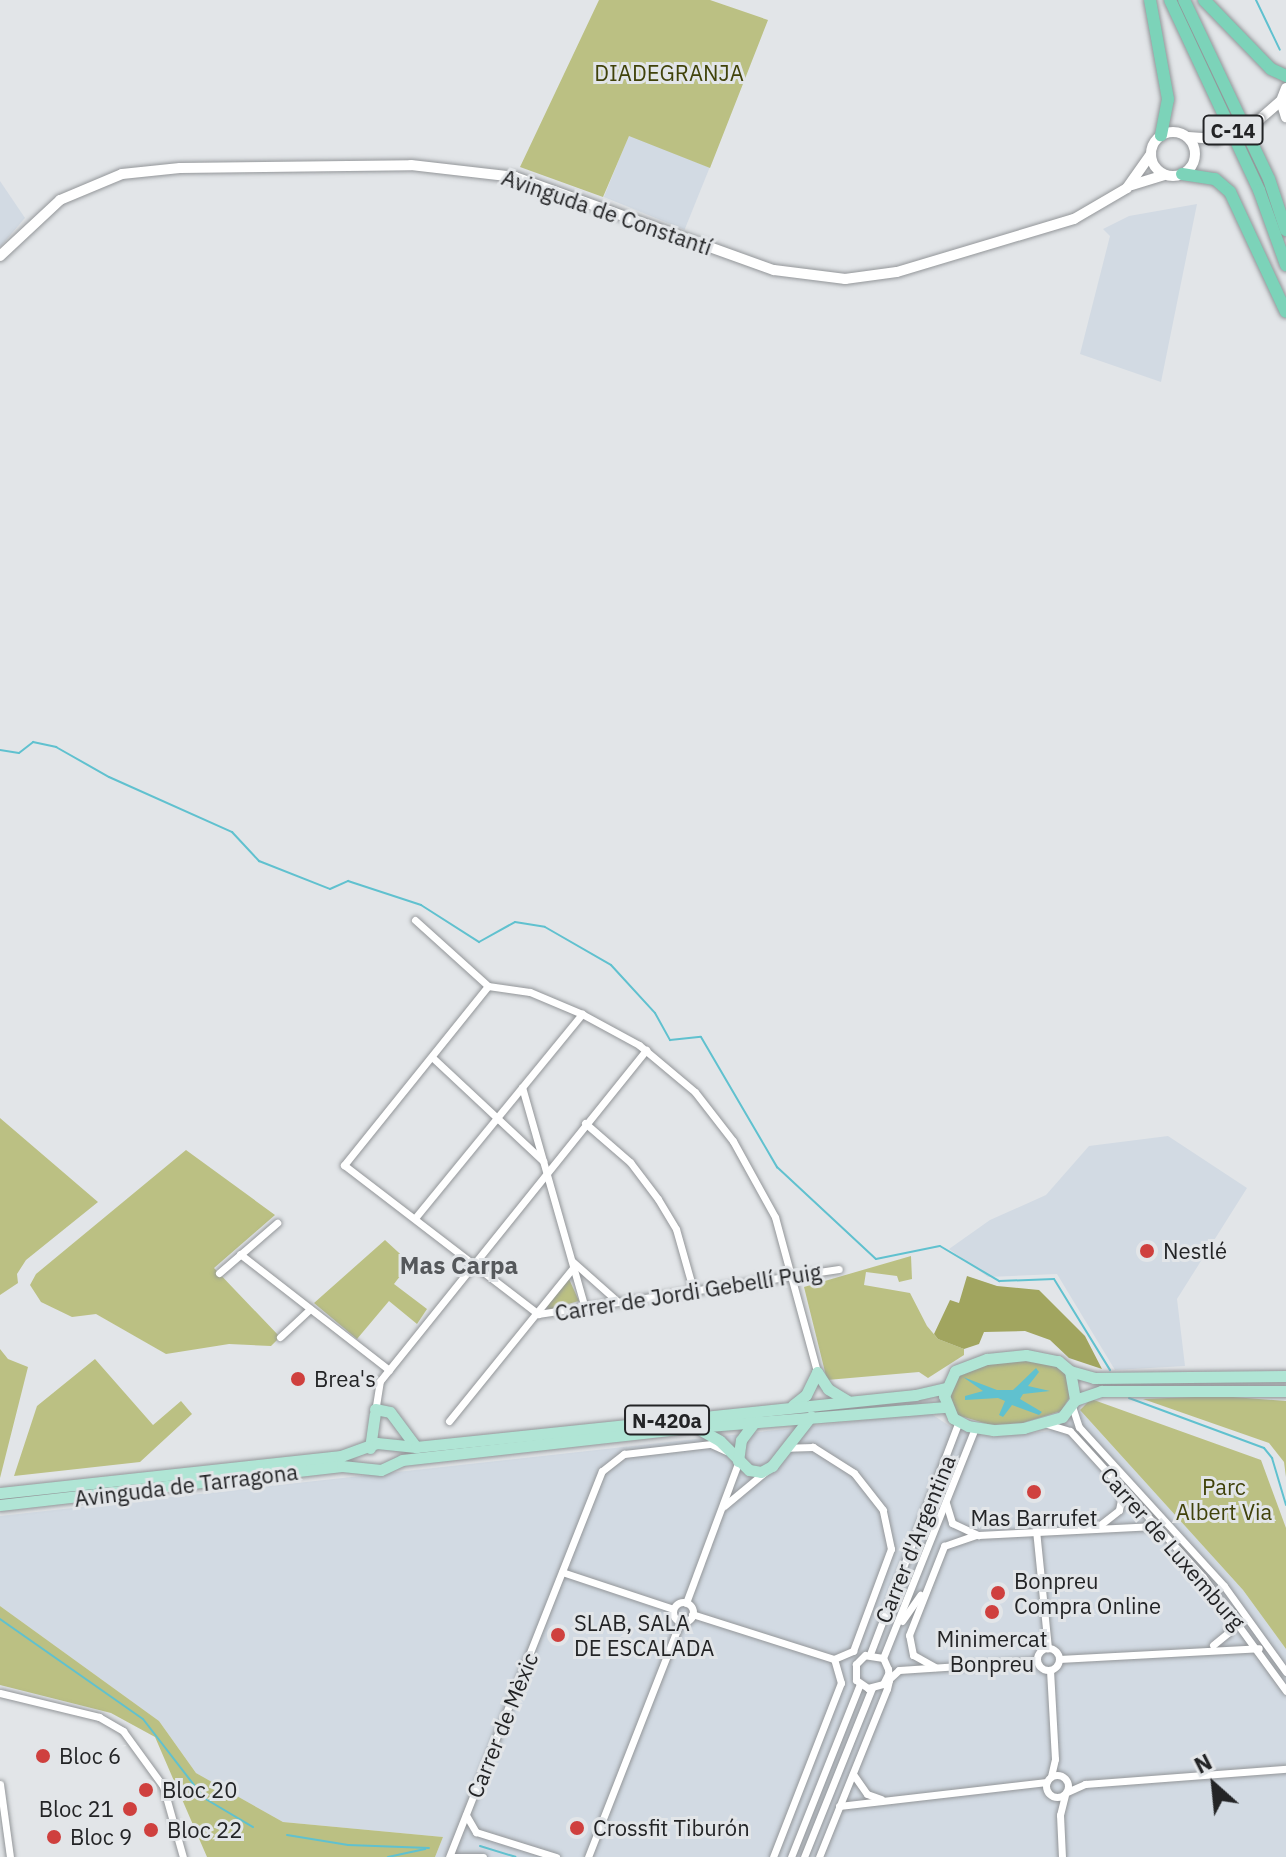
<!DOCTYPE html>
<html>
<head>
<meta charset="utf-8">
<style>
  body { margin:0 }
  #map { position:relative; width:1286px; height:1857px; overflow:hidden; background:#e2e5e8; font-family:"IBM Plex Sans",sans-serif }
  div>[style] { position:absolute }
  .built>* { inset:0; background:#d2dae3; transform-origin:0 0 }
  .green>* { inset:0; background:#bbc083 }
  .forest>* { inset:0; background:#a1a55f }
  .water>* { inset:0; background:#60c1cf }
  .stream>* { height:2px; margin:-1px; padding:0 1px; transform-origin:1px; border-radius:1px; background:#60c1cf }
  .roads { filter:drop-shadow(0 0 2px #939699) drop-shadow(0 0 2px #939699) }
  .minor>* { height:7px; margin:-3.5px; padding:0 3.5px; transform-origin:3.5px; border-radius:3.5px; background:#fff }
  .minor>.ring { margin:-3.5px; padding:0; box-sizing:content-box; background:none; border:7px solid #fff; border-radius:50% }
  .secondary>* { height:10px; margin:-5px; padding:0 5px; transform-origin:5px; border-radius:5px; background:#fff }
  .secondary>.ring { margin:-5px; padding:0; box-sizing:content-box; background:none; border:10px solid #fff; border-radius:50% }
  .primary>* { height:11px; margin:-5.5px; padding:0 5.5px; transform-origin:5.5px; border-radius:5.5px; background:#b0e5d5 }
  .motorway>* { height:12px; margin:-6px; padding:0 6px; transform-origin:6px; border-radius:6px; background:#7cd3b9 }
  .bridges { filter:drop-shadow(0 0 2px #939699) drop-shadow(0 0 2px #939699) }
  .secondary-bridge>* { height:10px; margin:-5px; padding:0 5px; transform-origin:5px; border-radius:5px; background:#fff }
  .dots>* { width:22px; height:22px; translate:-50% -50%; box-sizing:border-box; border:4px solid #e2e5e8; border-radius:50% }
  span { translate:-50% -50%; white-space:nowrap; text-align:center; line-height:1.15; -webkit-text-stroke:6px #e2e5e8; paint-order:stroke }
  .shield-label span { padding:2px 6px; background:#e2e5e8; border:2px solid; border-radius:6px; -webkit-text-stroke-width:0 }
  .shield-label { font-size:20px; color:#232426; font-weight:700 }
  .park-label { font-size:22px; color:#40420a }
  .street-label { font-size:22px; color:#232426 }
  .poi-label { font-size:22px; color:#232426 }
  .left { translate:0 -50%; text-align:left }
  .right { translate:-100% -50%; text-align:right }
  .neighbourhood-label { font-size:24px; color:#55585b; font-weight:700 }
  .north { position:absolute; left:1174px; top:1745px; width:80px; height:80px; -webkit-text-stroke:6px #e2e5e8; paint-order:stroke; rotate:333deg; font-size:22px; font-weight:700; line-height:32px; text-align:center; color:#232426 }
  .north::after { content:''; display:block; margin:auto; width:28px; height:36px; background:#232426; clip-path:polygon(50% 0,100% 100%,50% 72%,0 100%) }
</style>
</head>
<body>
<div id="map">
  <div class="built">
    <div style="left:629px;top:135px;width:87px;height:67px;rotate:22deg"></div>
    <div style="clip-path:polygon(0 181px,25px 218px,0 247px)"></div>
    <div style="clip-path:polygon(1197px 204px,1161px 382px,1080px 354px,1110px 236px,1103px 229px,1129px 216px)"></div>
    <div style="clip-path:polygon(1168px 1136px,1247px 1188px,1177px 1299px,1185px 1366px,1115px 1370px,1057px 1274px,988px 1277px,949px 1249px,990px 1220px,1046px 1195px,1089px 1146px)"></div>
    <div style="clip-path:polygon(1080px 1410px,1243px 1590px,1286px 1649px,1286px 1857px,435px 1857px,443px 1837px,283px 1822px,196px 1773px,159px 1721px,0 1606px,0 1516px,930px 1413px,951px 1427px,991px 1437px,1050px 1431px)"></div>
  </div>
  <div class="green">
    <div style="clip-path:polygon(599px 0,710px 0,768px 20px,710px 168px,629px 136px,603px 197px,520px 167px)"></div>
    <div style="clip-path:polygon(0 1118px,98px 1202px,26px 1260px,17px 1274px,18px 1283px,0 1295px)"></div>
    <div style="clip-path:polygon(186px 1150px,275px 1215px,214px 1268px,280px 1337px,271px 1346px,229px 1344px,166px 1354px,96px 1314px,72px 1317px,41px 1302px,30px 1285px,36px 1274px)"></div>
    <div style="clip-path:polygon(385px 1240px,410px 1263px,394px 1284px,427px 1309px,417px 1324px,389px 1301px,357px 1339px,314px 1303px)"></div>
    <div style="clip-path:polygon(911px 1256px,912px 1279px,899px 1282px,897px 1276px,866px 1272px,864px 1285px,910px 1293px,927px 1326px,938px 1339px,964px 1349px,964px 1355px,928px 1378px,919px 1372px,827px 1380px,804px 1287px)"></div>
    <div style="clip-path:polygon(569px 1279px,579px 1301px,546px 1310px,547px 1306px)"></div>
    <div style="clip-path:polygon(0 1349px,8px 1359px,28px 1367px,0 1478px)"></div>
    <div style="clip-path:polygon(95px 1359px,153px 1425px,181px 1401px,192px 1414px,140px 1462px,14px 1476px,37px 1406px)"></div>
    <div style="clip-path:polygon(1026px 1360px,1056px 1366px,1067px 1375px,1071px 1395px,1061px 1411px,1022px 1423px,991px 1425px,957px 1415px,949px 1397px,957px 1376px,983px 1365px)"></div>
    <div style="clip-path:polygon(1220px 1396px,1286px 1401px,1286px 1477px,1284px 1462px,1269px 1443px,1143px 1399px)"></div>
    <div style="clip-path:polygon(1091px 1399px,1261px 1460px,1286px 1528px,1286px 1649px,1243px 1590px,1080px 1410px)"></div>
    <div style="clip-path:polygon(0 1606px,159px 1721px,196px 1773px,283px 1822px,443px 1837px,435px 1857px,207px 1857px,155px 1737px,111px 1713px,0 1685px)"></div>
  </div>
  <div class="forest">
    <div style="clip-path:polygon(967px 1276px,997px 1286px,1039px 1290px,1085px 1336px,1102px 1369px,1069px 1358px,1050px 1340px,1025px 1331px,984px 1332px,979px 1344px,964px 1349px,938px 1339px,934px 1334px,950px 1300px,959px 1303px)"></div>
  </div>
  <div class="water">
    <div style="clip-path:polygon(1036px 1368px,1039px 1372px,1028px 1386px,1050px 1391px,1023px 1394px,1020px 1399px,1042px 1412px,1039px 1415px,1012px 1405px,1003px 1417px,999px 1415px,1005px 1401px,998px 1398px,965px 1400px,965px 1396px,983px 1391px,963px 1377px,997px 1390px,1013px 1390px)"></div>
  </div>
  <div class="stream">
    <div style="left:1256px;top:0;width:55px;rotate:64.4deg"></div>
    <div style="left:0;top:750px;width:19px;rotate:9deg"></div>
    <div style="left:19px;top:753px;width:18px;rotate:-38deg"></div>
    <div style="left:33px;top:742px;width:24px;rotate:12deg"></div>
    <div style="left:56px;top:747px;width:61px;rotate:29.5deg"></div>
    <div style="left:109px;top:777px;width:135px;rotate:24.1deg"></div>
    <div style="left:232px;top:832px;width:40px;rotate:47deg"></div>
    <div style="left:259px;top:861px;width:76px;rotate:21.5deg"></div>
    <div style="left:330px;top:889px;width:20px;rotate:-24deg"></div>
    <div style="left:348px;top:881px;width:77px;rotate:18.2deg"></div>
    <div style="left:421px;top:905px;width:69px;rotate:32.5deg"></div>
    <div style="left:479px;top:942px;width:41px;rotate:-29.1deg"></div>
    <div style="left:515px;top:922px;width:30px;rotate:9deg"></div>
    <div style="left:545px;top:927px;width:76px;rotate:29.9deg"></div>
    <div style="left:611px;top:965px;width:65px;rotate:47.5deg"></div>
    <div style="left:655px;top:1013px;width:31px;rotate:61deg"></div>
    <div style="left:670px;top:1040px;width:31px;rotate:-6deg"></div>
    <div style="left:701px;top:1037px;width:151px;rotate:59.7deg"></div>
    <div style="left:777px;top:1167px;width:135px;rotate:42.9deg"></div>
    <div style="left:876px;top:1259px;width:65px;rotate:-11.5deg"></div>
    <div style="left:940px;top:1246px;width:69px;rotate:30.7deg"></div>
    <div style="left:999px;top:1281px;width:55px;rotate:-2.1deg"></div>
    <div style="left:1054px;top:1279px;width:107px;rotate:58.4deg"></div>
    <div style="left:1129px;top:1398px;width:144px;rotate:20.3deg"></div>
    <div style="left:1264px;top:1448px;width:13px;rotate:51deg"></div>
    <div style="left:1272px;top:1458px;width:49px;rotate:73.4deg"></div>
    <div style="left:0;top:1619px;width:174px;rotate:35deg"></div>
    <div style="left:143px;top:1719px;width:100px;rotate:52.3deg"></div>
    <div style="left:204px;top:1798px;width:57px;rotate:30.6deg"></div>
    <div style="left:287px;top:1835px;width:62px;rotate:9.3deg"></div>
    <div style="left:348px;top:1845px;width:81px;rotate:2.1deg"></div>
    <div style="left:480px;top:1846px;width:37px;rotate:17deg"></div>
    <div style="left:388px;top:1857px;width:38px;rotate:-12deg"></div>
  </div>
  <div class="roads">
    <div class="minor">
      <div style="left:415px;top:920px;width:98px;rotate:42.1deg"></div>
      <div style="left:488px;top:986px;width:42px;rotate:8.1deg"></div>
      <div style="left:530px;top:992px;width:56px;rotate:22.9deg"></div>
      <div style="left:582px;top:1014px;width:65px;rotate:28.5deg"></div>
      <div style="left:639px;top:1045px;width:73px;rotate:40deg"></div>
      <div style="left:695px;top:1092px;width:62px;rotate:52.2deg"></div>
      <div style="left:733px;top:1141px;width:87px;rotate:61.1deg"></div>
      <div style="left:775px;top:1217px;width:161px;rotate:74.8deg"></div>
      <div style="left:488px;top:986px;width:230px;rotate:128.8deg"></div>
      <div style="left:344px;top:1165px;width:245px;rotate:37.5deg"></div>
      <div style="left:433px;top:1058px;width:151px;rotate:43.1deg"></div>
      <div style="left:522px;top:1087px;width:226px;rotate:74.1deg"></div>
      <div style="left:585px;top:1123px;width:60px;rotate:40.9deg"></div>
      <div style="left:630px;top:1162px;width:46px;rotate:52.9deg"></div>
      <div style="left:658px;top:1199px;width:35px;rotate:59deg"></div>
      <div style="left:676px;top:1229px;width:62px;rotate:74.2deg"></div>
      <div style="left:415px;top:1218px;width:264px;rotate:-50.7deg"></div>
      <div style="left:240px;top:1254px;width:189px;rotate:37.9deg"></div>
      <div style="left:572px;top:1261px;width:60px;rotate:41.6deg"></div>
      <div style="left:219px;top:1273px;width:77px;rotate:-40.8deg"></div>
      <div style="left:538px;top:1314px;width:304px;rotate:-8.5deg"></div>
      <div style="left:280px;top:1337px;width:41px;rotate:-43deg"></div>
      <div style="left:1072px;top:1406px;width:22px;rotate:72deg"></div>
      <div style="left:1079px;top:1427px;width:215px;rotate:47.6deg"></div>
      <div style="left:1224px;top:1586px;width:106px;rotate:54.2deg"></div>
      <div style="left:375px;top:1412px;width:31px;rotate:-81deg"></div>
      <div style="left:380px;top:1381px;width:425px;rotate:-51.2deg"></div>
      <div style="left:449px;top:1421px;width:197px;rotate:-51deg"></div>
      <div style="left:1047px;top:1424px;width:24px;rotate:17deg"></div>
      <div style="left:1070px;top:1431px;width:197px;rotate:47.7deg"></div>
      <div style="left:1203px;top:1577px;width:141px;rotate:53.9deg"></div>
      <div style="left:946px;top:1503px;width:21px;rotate:73deg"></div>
      <div style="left:952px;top:1523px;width:29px;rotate:25deg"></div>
      <div style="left:978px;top:1535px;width:177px;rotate:-2.9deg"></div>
      <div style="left:724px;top:1506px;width:53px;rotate:-39.7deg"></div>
      <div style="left:1100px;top:1525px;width:24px;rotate:-38deg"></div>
      <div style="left:1119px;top:1510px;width:20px;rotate:-79deg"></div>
      <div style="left:1036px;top:1530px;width:119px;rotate:84.2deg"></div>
      <div style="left:562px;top:1572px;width:117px;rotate:18.4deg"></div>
      <div class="ring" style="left:673px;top:1602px;width:13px;height:13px"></div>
      <div style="left:686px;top:1603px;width:146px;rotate:-69.6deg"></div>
      <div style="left:692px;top:1614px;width:149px;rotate:17.6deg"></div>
      <div style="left:902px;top:1621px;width:32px;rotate:-55deg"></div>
      <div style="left:1213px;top:1645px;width:19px;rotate:-39deg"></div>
      <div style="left:1228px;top:1633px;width:21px;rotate:-76deg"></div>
      <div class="ring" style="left:1037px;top:1648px;width:15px;height:15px"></div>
      <div style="left:870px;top:1654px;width:247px;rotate:-69.1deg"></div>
      <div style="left:883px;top:1658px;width:248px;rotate:-68.2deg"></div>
      <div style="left:1059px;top:1659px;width:200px;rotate:-3.1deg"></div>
      <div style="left:935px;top:1667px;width:25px;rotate:-151deg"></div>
      <div style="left:913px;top:1655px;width:20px;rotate:-101deg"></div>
      <div style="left:909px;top:1635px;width:96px;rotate:-68.5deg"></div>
      <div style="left:944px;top:1546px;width:34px;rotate:-19deg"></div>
      <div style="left:1050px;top:1670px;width:89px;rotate:86.8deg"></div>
      <div style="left:1055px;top:1759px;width:18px;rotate:103deg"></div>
      <div style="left:887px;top:1681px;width:16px;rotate:-43deg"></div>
      <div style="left:899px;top:1670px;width:137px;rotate:-3.8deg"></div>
      <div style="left:0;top:1693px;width:102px;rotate:13.6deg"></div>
      <div style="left:99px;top:1717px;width:28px;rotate:30deg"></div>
      <div style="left:123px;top:1731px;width:68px;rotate:54deg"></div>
      <div style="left:163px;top:1786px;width:74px;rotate:74.3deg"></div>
      <div style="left:853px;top:1774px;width:24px;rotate:55deg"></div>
      <div style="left:867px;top:1794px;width:15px;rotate:20deg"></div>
      <div class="ring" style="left:1046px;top:1775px;width:15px;height:15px"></div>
      <div style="left:0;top:1784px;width:74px;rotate:82.2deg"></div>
      <div style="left:1067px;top:1792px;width:20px;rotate:-24deg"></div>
      <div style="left:1085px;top:1784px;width:202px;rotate:-4.3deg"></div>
      <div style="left:839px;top:1806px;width:209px;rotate:-6.6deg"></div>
      <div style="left:466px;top:1815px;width:20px;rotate:60deg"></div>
      <div style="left:476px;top:1832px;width:84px;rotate:17.4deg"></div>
      <div style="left:449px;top:1857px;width:415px;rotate:-68.4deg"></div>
      <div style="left:602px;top:1471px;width:28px;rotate:-38deg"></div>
      <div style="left:624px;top:1454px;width:88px;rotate:-6.6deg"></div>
      <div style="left:711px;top:1444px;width:17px;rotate:25deg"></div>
      <div style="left:452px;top:1857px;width:31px"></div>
      <div style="left:588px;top:1857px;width:252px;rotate:-68.6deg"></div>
      <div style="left:773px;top:1857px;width:187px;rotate:-68.7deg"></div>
      <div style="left:841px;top:1683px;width:25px;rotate:-106deg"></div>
      <div style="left:834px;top:1659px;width:21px;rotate:-23deg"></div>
      <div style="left:853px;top:1651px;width:109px;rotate:-69.6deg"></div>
      <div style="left:891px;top:1549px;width:40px;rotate:-102deg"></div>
      <div style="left:883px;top:1510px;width:47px;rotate:-128.1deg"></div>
      <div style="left:854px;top:1473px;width:49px;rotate:-147.6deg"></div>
      <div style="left:813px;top:1447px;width:25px;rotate:178deg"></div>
      <div style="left:791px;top:1857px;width:186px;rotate:-68.3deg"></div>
      <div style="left:804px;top:1857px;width:182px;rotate:-68.1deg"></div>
      <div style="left:819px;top:1857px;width:181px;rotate:-68deg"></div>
      <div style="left:887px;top:1689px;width:9px;rotate:-77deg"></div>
      <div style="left:889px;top:1680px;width:11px;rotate:-95deg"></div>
      <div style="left:888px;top:1669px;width:12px;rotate:-114deg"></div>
      <div style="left:883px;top:1658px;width:18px;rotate:-171deg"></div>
      <div style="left:865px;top:1655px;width:13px;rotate:135deg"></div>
      <div style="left:856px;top:1664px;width:16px;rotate:90deg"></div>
      <div style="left:856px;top:1680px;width:14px;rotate:34deg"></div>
      <div style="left:868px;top:1688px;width:16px;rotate:-15deg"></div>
      <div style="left:883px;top:1684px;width:11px;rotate:-63deg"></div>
      <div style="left:1062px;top:1857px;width:42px;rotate:-92.7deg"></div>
      <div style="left:1060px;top:1815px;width:21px;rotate:-76deg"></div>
    </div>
    <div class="secondary">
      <div style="left:1286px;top:88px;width:14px;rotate:111deg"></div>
      <div style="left:1281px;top:101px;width:17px;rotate:73deg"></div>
      <div style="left:1260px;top:119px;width:28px;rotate:-41deg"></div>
      <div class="ring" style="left:1151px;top:132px;width:34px;height:34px"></div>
      <div style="left:1188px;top:137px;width:29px;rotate:4deg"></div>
      <div style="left:1132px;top:185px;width:34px;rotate:-17deg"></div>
      <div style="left:0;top:256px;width:82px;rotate:-43deg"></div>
      <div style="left:60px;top:200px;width:67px;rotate:-22.8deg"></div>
      <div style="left:122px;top:174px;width:58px;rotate:-5.9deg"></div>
      <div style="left:180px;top:168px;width:231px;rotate:-0.7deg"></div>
      <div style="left:411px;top:165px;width:105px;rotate:6.6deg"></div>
      <div style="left:515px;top:177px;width:275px;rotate:19.8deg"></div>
      <div style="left:774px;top:270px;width:72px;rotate:7.2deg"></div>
      <div style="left:845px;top:279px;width:52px;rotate:-7.7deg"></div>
      <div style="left:897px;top:272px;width:185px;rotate:-16.7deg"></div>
      <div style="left:1074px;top:219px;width:61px;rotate:-30.3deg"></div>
      <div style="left:1127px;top:188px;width:42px;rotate:-54.8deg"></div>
    </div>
    <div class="primary">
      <div style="left:1026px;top:1355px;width:33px;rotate:11deg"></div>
      <div style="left:1058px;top:1361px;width:16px;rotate:40deg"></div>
      <div style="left:1070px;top:1371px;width:29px;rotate:80deg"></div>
      <div style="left:1075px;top:1400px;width:21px;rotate:127deg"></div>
      <div style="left:1062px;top:1417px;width:40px;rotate:164deg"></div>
      <div style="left:1024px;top:1428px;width:31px;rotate:176deg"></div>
      <div style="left:993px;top:1430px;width:25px;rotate:-171deg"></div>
      <div style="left:968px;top:1426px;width:17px;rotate:-152deg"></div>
      <div style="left:953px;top:1418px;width:24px;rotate:-112deg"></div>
      <div style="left:944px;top:1396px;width:27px;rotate:-66deg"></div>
      <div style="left:955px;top:1371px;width:34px;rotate:-21deg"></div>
      <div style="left:987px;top:1359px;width:39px;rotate:-6deg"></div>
      <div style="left:1070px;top:1371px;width:25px;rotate:16deg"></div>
      <div style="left:1094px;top:1378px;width:192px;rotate:-0.6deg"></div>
      <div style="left:817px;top:1372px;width:20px;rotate:57deg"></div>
      <div style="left:828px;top:1389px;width:23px;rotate:31deg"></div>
      <div style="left:1075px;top:1400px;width:28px;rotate:-19deg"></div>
      <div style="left:1101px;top:1391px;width:185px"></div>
      <div style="left:793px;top:1405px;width:16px;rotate:-38deg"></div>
      <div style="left:806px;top:1395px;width:25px;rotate:-64deg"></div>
      <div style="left:375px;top:1409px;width:15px;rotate:11deg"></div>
      <div style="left:390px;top:1412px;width:44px;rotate:53.4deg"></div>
      <div style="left:697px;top:1428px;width:26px;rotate:29deg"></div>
      <div style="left:720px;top:1441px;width:41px;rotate:45deg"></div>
      <div style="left:749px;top:1470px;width:12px;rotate:9deg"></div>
      <div style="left:761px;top:1472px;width:13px;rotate:-29deg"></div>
      <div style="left:772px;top:1466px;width:63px;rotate:-52deg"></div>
      <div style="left:370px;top:1448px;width:34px;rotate:-82deg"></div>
      <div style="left:738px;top:1461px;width:21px;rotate:-82deg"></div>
      <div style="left:741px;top:1440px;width:25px;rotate:-53deg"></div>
      <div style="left:0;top:1493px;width:343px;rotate:-6.2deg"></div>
      <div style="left:341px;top:1456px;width:38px;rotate:-20deg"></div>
      <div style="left:377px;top:1443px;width:39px;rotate:6deg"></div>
      <div style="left:416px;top:1447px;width:502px;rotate:-5.95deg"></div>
      <div style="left:915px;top:1395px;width:31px;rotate:-13deg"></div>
      <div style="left:0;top:1505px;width:344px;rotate:-6.5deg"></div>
      <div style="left:342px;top:1466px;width:39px;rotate:6deg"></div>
      <div style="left:381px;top:1470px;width:23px;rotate:-25deg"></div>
      <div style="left:402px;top:1460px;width:296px;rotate:-6.4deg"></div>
      <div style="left:696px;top:1427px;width:251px;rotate:-4.6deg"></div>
    </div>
    <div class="motorway">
      <div style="left:1150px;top:0;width:101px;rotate:79.7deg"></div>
      <div style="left:1168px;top:99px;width:37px;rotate:101deg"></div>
      <div style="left:1170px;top:0;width:210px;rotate:64.9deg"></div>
      <div style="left:1259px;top:190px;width:80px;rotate:70.2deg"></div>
      <div style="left:1184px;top:0;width:198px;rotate:64.6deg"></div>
      <div style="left:1269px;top:179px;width:54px;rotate:71.6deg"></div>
      <div style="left:1204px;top:0;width:96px;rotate:45.8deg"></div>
      <div style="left:1271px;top:69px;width:17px;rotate:25deg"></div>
      <div style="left:1182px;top:174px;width:33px;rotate:9deg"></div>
      <div style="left:1215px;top:179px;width:20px;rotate:41deg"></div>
      <div style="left:1230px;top:192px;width:132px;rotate:65deg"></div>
    </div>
  </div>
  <div class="bridges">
    <div class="secondary-bridge">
      <div style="left:1217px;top:139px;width:47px;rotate:-24.9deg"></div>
    </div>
  </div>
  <div class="dots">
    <div style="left:1147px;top:1251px;background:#cf403e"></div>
    <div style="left:298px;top:1379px;background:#cf403e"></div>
    <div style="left:1034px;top:1492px;background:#cf403e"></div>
    <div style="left:998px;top:1593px;background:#cf403e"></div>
    <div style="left:992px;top:1612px;background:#cf403e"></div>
    <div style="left:558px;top:1635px;background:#cf403e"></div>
    <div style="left:43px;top:1756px;background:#cf403e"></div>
    <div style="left:146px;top:1790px;background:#cf403e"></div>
    <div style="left:130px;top:1809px;background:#cf403e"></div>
    <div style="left:577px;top:1828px;background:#cf403e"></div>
    <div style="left:151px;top:1830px;background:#cf403e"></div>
    <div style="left:54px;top:1837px;background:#cf403e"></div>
  </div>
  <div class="shield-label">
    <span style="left:1233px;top:130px">C-14</span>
    <span style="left:667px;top:1420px">N-420a</span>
  </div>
  <div class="park-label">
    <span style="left:669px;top:73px">DIADEGRANJA</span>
    <span style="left:1224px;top:1499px">Parc<br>Albert Via</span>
  </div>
  <div class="street-label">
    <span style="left:607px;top:212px;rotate:19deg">Avinguda de Constantí</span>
    <span style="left:688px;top:1292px;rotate:-9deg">Carrer de Jordi Gebellí Puig</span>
    <span style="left:186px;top:1485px;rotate:-7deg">Avinguda de Tarragona</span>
    <span style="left:915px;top:1539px;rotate:-68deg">Carrer d'Argentina</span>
    <span style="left:1173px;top:1548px;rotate:49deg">Carrer de Luxemburg</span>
    <span style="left:502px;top:1725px;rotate:-68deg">Carrer de Mèxic</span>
  </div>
  <div class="poi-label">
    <span class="left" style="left:1163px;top:1251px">Nestlé</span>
    <span class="left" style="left:314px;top:1379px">Brea's</span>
    <span style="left:1034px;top:1518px">Mas Barrufet</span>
    <span class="left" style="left:1014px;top:1593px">Bonpreu<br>Compra Online</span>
    <span class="left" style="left:574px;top:1635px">SLAB, SALA<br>DE ESCALADA</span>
    <span style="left:992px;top:1651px">Minimercat<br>Bonpreu</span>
    <span class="left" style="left:59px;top:1756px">Bloc 6</span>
    <span class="left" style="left:162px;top:1790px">Bloc 20</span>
    <span class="right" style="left:114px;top:1809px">Bloc 21</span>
    <span class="left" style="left:593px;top:1828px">Crossfit Tiburón</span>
    <span class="left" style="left:167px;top:1830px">Bloc 22</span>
    <span class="left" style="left:70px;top:1837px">Bloc 9</span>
  </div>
  <div class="neighbourhood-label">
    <span style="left:459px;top:1266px">Mas Carpa</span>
  </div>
  <div class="north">N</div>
</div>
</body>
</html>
